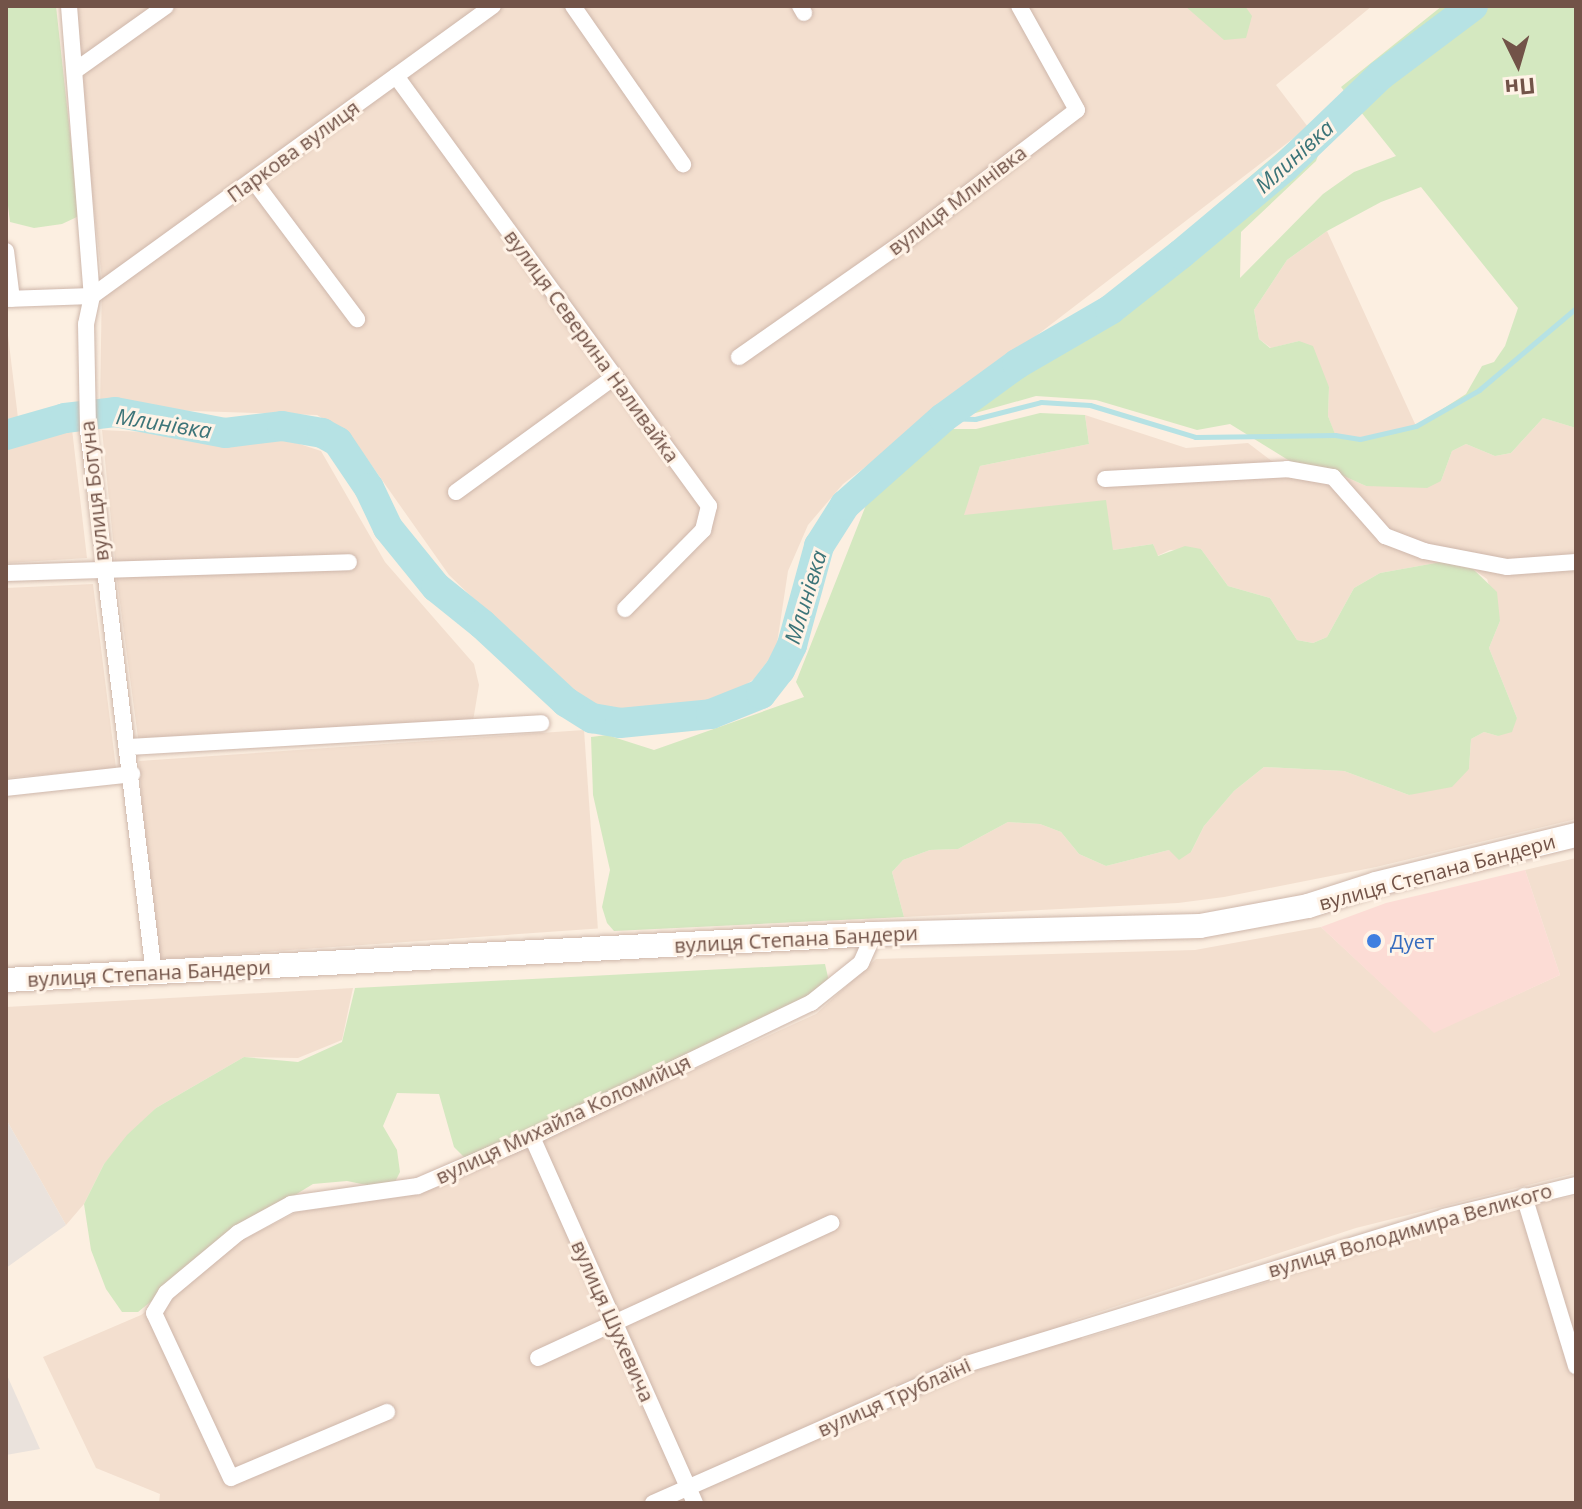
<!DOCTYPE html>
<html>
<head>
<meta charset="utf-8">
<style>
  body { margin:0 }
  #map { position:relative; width:1582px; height:1509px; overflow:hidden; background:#fcefe1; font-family:"Open Sans",sans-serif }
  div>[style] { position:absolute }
  .residential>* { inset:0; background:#f3dfcf; transform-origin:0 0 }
  .commercial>* { inset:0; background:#fcdcd5 }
  .industrial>* { inset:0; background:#eae2dc }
  .green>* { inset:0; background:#d4e8c0 }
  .stream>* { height:5px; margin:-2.5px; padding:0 2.5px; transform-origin:2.5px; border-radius:2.5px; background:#b6e2e4 }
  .river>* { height:30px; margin:-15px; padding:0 15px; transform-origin:15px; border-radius:15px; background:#b6e2e4 }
  .roads { filter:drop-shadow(0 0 2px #ceb7ab) drop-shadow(0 0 2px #ceb7ab) }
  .minor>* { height:16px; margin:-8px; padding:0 8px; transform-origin:8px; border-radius:8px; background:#fff }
  .secondary>* { height:24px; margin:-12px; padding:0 12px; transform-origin:12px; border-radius:12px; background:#fff }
  .dots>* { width:22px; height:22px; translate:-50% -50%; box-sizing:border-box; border:4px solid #fff3e7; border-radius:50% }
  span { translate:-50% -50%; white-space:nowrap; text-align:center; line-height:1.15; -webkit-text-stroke:6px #fff3e7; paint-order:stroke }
  .street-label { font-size:20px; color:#725348 }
  .shop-label { font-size:20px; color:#366cbe }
  .left { translate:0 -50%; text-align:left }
  .water-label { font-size:22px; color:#3c7478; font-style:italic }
  .frame { position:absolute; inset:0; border:8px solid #725348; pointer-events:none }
  .north { position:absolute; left:1478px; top:24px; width:80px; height:80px; -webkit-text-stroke:6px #fff3e7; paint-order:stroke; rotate:175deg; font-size:22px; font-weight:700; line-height:32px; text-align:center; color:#725348 }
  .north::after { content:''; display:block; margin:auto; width:28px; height:36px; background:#725348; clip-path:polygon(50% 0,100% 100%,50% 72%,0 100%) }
</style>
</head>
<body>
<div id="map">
  <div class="residential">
    <div style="clip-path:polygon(71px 6px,1372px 6px,1276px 85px,1308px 127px,843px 484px,808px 525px,788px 571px,776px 650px,754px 679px,716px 705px,643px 715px,589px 709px,449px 575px,351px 436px,317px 415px,100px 408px,102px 279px)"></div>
    <div style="clip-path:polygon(1327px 231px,1416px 426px,1360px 439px,1335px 435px,1328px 416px,1329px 387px,1299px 341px,1271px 348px,1259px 339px,1254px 310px,1287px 260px)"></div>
    <div style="clip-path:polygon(6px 319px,18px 418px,6px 419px)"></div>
    <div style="clip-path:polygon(1085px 415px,1186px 448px,1248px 443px,1289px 474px,1328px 481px,1380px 541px,1441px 562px,1380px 573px,1354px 588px,1327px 637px,1313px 643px,1297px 640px,1270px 598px,1228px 586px,1201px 549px,1170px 550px,1157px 556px,1153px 544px,1113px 550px,963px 515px,980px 466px,1089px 444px)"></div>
    <div style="clip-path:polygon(1543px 418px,1576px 428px,1576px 555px,1508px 560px,1423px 545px,1390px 532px,1337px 473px,1366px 486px,1441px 481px,1452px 451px,1466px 444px,1495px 456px,1511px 453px)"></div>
    <div style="clip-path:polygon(72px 429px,87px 558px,6px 563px,6px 443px)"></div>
    <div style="clip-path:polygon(102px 430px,163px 433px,226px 441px,278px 437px,321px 451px,385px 562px,474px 664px,479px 685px,473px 721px,138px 738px,117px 580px)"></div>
    <div style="clip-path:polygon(1473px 569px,1505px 574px,1576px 570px,1576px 819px,1376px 867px,1224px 897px,1178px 903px,904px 917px,892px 872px,903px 860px,930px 850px,958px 849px,1008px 822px,1040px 824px,1061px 832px,1079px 854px,1106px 866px,1169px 850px,1191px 852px,1204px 826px,1234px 791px,1264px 767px,1344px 771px,1409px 795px,1469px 769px,1471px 739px,1484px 732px,1498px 736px,1517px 718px,1489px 648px,1500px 621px,1487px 579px)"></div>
    <div style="clip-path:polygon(93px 584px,116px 768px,6px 778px,6px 588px)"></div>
    <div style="left:584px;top:730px;width:199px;height:446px;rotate:86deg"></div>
    <div style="clip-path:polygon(1576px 858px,1576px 1173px,1356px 1228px,1071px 1321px,1082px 1339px,1508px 1208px,1576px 1196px,1576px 1503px,159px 1503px,160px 1494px,96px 1468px,43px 1357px,141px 1315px,244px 1239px,297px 1212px,420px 1194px,816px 1014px,876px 959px,1195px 950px,1321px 927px,1434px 1032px,1560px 975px,1525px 870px)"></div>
    <div style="clip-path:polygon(353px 988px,342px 1040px,298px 1058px,244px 1057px,156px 1108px,104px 1164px,84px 1204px,66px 1225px,6px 1119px,6px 1007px)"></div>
  </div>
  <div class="commercial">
    <div style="clip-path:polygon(1525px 870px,1560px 975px,1434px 1033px,1321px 927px,1386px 903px)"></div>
  </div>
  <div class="industrial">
    <div style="clip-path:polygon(6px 1119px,66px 1225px,6px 1268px)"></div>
    <div style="clip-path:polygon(6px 1373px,40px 1449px,6px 1455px)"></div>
  </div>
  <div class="green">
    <div style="clip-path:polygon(6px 6px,56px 6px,79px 216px,62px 224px,34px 228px,10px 222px,6px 189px)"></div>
    <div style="clip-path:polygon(1185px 6px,1245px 6px,1252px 16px,1246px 38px,1224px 40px)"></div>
    <div style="clip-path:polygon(evenodd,1442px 6px,1576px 6px,1576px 428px,1543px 418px,1511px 453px,1495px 456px,1466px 444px,1452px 451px,1441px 481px,1427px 488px,1366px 486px,1337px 473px,1293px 463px,1230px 424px,1197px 430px,1096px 400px,1036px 396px,972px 414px,967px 412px,1024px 368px,1102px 327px,1105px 301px,1308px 127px,1322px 145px,1316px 161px,1241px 232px,1240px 278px,1323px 194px,1354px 172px,1396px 156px,1341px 87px,1442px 6px,1421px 187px,1518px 308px,1505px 346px,1494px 362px,1482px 366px,1466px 394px,1416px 426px,1361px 439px,1335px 434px,1328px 416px,1329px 387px,1313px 346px,1299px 341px,1270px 348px,1259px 339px,1254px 310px,1287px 260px,1327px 231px,1381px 202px,1421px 187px)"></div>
    <div style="clip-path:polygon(1040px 413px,1085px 415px,1089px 444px,980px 466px,964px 515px,1106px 500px,1113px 550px,1153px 544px,1158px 556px,1185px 546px,1201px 549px,1228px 586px,1270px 598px,1297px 640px,1313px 643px,1327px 637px,1354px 588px,1380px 573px,1441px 562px,1473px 569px,1497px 592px,1500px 621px,1489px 648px,1517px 718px,1512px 732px,1498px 736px,1484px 732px,1471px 739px,1469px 769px,1452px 787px,1409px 795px,1344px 771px,1264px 767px,1234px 791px,1204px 826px,1191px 852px,1179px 860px,1169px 850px,1106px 866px,1079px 854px,1061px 832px,1040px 824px,1008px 822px,958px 849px,930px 850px,903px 860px,892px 872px,904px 917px,614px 931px,607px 923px,602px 907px,610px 870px,593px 795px,591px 737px,607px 735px,654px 750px,804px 697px,796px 682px,868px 500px,945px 429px,976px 429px)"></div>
    <div style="clip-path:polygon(825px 964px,830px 986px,467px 1160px,454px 1147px,439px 1094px,397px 1093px,383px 1126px,397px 1150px,400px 1172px,391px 1190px,347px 1181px,313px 1184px,244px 1226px,138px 1312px,122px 1312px,106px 1289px,91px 1250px,84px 1204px,104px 1164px,127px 1135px,156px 1108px,244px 1057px,298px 1062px,342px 1042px,355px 988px)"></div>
  </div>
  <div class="stream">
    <div style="left:943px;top:418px;width:32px;rotate:2deg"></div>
    <div style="left:975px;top:419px;width:68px;rotate:-14.4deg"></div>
    <div style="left:1041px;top:402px;width:49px;rotate:3.5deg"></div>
    <div style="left:1090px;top:405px;width:110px;rotate:16.9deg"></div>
    <div style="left:1195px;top:437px;width:140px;rotate:-0.8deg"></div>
    <div style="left:1335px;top:435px;width:25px;rotate:9deg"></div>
    <div style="left:1360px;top:439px;width:57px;rotate:-13.1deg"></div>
    <div style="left:1416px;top:426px;width:73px;rotate:-29.7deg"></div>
    <div style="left:1479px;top:390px;width:127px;rotate:-40.2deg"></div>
  </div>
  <div class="river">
    <div style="left:6px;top:435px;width:61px;rotate:-16.1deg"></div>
    <div style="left:65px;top:418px;width:50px;rotate:-6.8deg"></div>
    <div style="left:115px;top:412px;width:112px;rotate:10.8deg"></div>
    <div style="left:225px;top:433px;width:57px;rotate:-7deg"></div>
    <div style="left:282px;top:426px;width:41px;rotate:9.9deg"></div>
    <div style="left:322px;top:433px;width:18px;rotate:29deg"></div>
    <div style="left:338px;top:442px;width:55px;rotate:56deg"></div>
    <div style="left:369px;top:488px;width:44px;rotate:64.6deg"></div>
    <div style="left:388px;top:528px;width:76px;rotate:50.9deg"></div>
    <div style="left:436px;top:587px;width:59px;rotate:38.8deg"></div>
    <div style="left:482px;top:624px;width:115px;rotate:42.9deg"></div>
    <div style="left:566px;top:702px;width:31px;rotate:32deg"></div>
    <div style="left:592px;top:718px;width:28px;rotate:10deg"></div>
    <div style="left:620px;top:723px;width:91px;rotate:-5.6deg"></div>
    <div style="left:711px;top:714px;width:54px;rotate:-21.8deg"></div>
    <div style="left:761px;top:694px;width:31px;rotate:-52deg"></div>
    <div style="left:780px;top:670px;width:28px;rotate:-64deg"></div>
    <div style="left:792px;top:645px;width:103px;rotate:-74.7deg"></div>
    <div style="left:819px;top:546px;width:49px;rotate:-57.6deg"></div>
    <div style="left:845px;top:505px;width:131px;rotate:-41.6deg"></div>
    <div style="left:943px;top:418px;width:92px;rotate:-36.1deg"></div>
    <div style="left:1017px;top:364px;width:108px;rotate:-30.1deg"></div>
    <div style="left:1110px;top:310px;width:90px;rotate:-38.3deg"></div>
    <div style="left:1181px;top:254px;width:134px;rotate:-39.9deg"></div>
    <div style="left:1284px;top:168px;width:134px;rotate:-43.8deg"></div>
    <div style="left:1381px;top:75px;width:115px;rotate:-36.9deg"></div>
  </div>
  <div class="roads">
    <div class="minor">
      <div style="left:69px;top:6px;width:291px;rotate:85.5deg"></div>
      <div style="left:92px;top:296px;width:29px;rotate:102deg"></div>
      <div style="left:86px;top:324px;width:106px;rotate:88.9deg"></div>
      <div style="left:88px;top:430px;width:548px;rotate:83.08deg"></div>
      <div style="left:573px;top:6px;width:193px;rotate:55.2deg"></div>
      <div style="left:800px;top:6px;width:8px;rotate:60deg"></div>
      <div style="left:76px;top:70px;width:110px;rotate:-35.4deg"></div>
      <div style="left:396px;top:76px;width:532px;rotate:53.95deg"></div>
      <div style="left:709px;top:506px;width:25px;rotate:104deg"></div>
      <div style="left:703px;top:530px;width:111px;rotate:134.6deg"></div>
      <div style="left:253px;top:180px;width:174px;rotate:53.2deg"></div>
      <div style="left:6px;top:251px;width:48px;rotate:82.9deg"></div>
      <div style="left:92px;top:296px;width:495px;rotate:-35.9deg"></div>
      <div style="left:6px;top:299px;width:86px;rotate:-2deg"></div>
      <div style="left:739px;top:357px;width:208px;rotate:-35deg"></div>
      <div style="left:909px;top:238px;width:211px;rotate:-37.3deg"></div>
      <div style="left:1077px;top:110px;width:119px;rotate:-119.1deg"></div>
      <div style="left:1105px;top:479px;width:182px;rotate:-3.1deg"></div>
      <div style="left:1287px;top:469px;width:47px;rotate:9.9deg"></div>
      <div style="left:1333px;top:477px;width:79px;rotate:48.6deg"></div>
      <div style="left:1385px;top:536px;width:42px;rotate:21deg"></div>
      <div style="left:1424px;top:551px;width:85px;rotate:10.9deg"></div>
      <div style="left:1507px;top:567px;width:69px;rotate:-4.1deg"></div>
      <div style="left:456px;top:492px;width:194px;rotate:-36deg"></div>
      <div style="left:6px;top:573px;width:343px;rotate:-1.8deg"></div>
      <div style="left:128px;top:747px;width:414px;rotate:-3.3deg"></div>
      <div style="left:6px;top:788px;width:127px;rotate:-6.3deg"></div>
      <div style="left:532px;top:1137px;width:401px;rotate:66deg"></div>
      <div style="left:1524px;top:1196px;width:178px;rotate:73deg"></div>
      <div style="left:538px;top:1358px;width:323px;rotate:-24.7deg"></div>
      <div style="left:387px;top:1412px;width:169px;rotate:157.1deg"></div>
      <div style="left:231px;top:1478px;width:182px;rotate:-115deg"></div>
      <div style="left:154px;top:1313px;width:23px;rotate:-59deg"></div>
      <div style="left:166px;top:1293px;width:94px;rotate:-39.8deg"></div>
      <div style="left:238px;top:1233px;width:60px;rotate:-28.7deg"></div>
      <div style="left:291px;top:1204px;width:128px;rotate:-8.1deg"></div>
      <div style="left:418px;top:1186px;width:124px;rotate:-23.3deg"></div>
      <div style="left:532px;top:1137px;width:310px;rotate:-25.7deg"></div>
      <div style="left:811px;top:1003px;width:64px;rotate:-38.7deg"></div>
      <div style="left:861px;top:963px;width:32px;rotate:-66deg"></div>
      <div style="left:653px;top:1503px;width:347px;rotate:-23.8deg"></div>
      <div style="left:970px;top:1363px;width:496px;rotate:-17.1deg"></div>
      <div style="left:1444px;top:1217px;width:136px;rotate:-13.6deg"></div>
    </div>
    <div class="secondary">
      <div style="left:6px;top:980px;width:869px;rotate:-3.03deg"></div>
      <div style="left:874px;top:934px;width:326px;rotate:-1.4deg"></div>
      <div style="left:1200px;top:926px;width:110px;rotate:-10.5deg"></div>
      <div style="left:1308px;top:906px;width:71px;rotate:-17.9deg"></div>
      <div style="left:1376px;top:884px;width:206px;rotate:-13.8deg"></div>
    </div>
  </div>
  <div class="dots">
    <div style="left:1374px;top:941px;background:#3f7fe0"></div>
  </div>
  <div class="street-label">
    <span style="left:293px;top:151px;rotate:-36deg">Паркова вулиця</span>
    <span style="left:957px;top:200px;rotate:-37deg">вулиця Млинівка</span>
    <span style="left:592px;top:346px;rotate:54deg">вулиця Северина Наливайка</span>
    <span style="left:94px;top:491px;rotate:-96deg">вулиця Богуна</span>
    <span style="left:1437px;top:872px;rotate:-15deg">вулиця Степана Бандери</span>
    <span style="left:796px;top:939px;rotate:-3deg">вулиця Степана Бандери</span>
    <span style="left:149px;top:973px;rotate:-3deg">вулиця Степана Бандери</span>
    <span style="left:563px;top:1119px;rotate:-25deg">вулиця Михайла Коломийця</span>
    <span style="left:1410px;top:1230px;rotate:-16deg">вулиця Володимира Великого</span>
    <span style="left:613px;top:1321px;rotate:66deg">вулиця Шухевича</span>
    <span style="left:894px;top:1397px;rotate:-24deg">вулиця Трублаїні</span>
  </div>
  <div class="shop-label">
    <span class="left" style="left:1390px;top:941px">Дует</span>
  </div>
  <div class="water-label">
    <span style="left:1294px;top:156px;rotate:-42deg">Млинівка</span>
    <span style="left:164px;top:423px;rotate:9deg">Млинівка</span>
    <span style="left:805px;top:597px;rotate:-73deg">Млинівка</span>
  </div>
  <div class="frame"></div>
  <div class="north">Пн</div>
</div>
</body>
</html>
